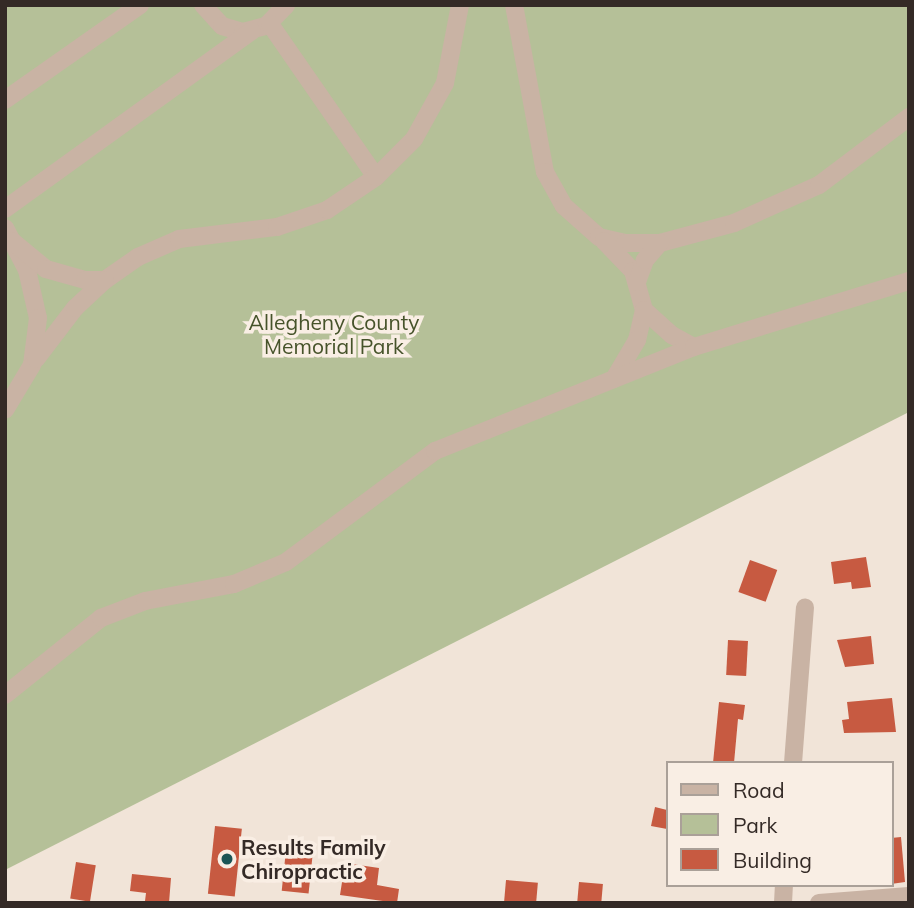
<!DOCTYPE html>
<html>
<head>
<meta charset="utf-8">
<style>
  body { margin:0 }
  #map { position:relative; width:914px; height:908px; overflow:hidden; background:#f1e4d8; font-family:Mulish,sans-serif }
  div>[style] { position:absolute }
  .green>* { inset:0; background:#b5c098 }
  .building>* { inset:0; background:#c75a41; transform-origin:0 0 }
  .minor>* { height:18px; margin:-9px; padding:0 9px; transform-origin:9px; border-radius:9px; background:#c9b3a4 }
  .dots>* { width:19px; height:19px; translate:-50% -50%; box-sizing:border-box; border:4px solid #f9eee4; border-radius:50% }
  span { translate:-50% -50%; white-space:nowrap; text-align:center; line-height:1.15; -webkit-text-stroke:7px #f9eee4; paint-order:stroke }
  .park-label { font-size:21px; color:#46532a }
  .poi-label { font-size:21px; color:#342a26; font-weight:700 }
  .left { translate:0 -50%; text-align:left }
  .frame { position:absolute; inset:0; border:7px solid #342a26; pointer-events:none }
  .legend { position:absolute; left:666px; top:761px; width:228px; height:126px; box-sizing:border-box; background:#f9eee4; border:2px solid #aaa098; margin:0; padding:9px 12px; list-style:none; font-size:21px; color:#342a26 }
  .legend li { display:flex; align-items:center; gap:14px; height:35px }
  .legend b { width:35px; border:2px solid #aaa098 }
</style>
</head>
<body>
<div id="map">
  <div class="green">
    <div style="clip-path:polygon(5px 5px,909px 5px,909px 412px,5px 870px)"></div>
  </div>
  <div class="building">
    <div style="clip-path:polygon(866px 557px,871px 587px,852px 589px,851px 582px,834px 584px,831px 562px)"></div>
    <div style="left:750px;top:560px;width:29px;height:34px;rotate:20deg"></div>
    <div style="clip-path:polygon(871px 636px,874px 664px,845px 667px,837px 640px)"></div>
    <div style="left:728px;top:640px;width:20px;height:35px;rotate:3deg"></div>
    <div style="clip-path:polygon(892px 698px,896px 732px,844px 733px,842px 720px,849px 719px,847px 702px)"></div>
    <div style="clip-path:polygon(719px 702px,745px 705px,743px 720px,738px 719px,734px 763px,713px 763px)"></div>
    <div style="clip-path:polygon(655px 807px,667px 810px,667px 829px,651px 826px)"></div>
    <div style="left:215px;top:826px;width:27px;height:68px;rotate:6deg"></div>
    <div style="clip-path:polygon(901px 837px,905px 882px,891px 884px,891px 838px)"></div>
    <div style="left:286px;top:850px;width:27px;height:41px;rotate:6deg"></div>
    <div style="left:76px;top:862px;width:20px;height:37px;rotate:9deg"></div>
    <div style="clip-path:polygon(345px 863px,379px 868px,377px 885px,399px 889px,397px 903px,340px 895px)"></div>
    <div style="clip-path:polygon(132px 874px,171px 878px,169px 903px,145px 901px,146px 893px,130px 891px)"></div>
    <div style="left:506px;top:880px;width:32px;height:23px;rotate:5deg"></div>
    <div style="left:579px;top:882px;width:24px;height:21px;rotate:5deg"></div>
  </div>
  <div class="minor">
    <div style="left:203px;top:5px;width:28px;rotate:48deg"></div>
    <div style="left:222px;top:26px;width:22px;rotate:16deg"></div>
    <div style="left:243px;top:32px;width:24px;rotate:-15deg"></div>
    <div style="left:266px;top:26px;width:29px;rotate:-46deg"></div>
    <div style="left:514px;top:5px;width:170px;rotate:79.5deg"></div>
    <div style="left:545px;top:172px;width:39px;rotate:61deg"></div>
    <div style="left:564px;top:206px;width:47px;rotate:41.5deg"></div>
    <div style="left:599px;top:237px;width:27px;rotate:13deg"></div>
    <div style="left:625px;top:243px;width:35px"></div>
    <div style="left:660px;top:243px;width:77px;rotate:-15.1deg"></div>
    <div style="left:734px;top:223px;width:93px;rotate:-24.1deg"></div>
    <div style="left:819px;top:185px;width:113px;rotate:-37.1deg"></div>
    <div style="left:270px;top:24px;width:186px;rotate:55.3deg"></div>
    <div style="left:5px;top:100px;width:165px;rotate:-35.1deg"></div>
    <div style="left:5px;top:209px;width:304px;rotate:-35.8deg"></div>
    <div style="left:5px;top:228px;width:47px;rotate:62.4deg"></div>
    <div style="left:27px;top:270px;width:49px;rotate:77.1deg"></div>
    <div style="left:38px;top:318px;width:47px;rotate:97.3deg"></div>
    <div style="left:32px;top:365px;width:52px;rotate:121deg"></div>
    <div style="left:12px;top:241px;width:44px;rotate:39.5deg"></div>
    <div style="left:46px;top:269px;width:41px;rotate:15.8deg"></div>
    <div style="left:85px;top:280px;width:20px"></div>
    <div style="left:105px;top:280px;width:40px;rotate:-34.9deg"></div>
    <div style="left:138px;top:257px;width:45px;rotate:-23.7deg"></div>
    <div style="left:179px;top:239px;width:99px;rotate:-7deg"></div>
    <div style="left:277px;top:227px;width:53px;rotate:-18.8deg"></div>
    <div style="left:327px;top:210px;width:59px;rotate:-34deg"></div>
    <div style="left:376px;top:177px;width:54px;rotate:-45deg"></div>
    <div style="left:414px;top:139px;width:64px;rotate:-61deg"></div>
    <div style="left:445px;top:83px;width:79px;rotate:-79.1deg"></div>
    <div style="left:604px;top:241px;width:42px;rotate:46deg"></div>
    <div style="left:633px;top:271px;width:41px;rotate:74.2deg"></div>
    <div style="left:644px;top:310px;width:31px;rotate:103deg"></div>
    <div style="left:637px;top:340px;width:45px;rotate:120.5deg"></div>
    <div style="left:637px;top:282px;width:23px;rotate:-70deg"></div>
    <div style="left:645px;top:260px;width:23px;rotate:-49deg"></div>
    <div style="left:644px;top:310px;width:38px;rotate:42deg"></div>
    <div style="left:672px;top:335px;width:25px;rotate:29deg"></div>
    <div style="left:36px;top:359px;width:64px;rotate:-52.6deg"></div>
    <div style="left:75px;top:308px;width:41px;rotate:-43deg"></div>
    <div style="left:5px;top:695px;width:123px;rotate:-38.7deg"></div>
    <div style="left:101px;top:618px;width:47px;rotate:-21.1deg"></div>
    <div style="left:145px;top:601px;width:91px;rotate:-10.8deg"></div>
    <div style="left:234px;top:584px;width:56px;rotate:-22.9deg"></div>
    <div style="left:286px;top:562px;width:186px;rotate:-36.7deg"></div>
    <div style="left:435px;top:451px;width:279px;rotate:-21.9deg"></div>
    <div style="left:694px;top:347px;width:225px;rotate:-17.1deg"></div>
    <div style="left:793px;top:763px;width:156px;rotate:-85.6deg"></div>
    <div style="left:783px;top:903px;width:18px;rotate:-87deg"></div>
    <div style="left:819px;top:903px;width:90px;rotate:-4.4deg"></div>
  </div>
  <div class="dots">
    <div style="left:227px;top:859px;background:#1c5556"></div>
  </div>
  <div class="park-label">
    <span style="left:334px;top:334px">Allegheny County<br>Memorial Park</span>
  </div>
  <div class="poi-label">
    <span class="left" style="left:241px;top:859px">Results Family<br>Chiropractic</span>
  </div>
  <div class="frame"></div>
  <ul class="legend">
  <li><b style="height:9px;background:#c9b3a4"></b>Road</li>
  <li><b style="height:19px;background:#b5c098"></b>Park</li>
  <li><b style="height:19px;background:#c75a41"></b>Building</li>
  </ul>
</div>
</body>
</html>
